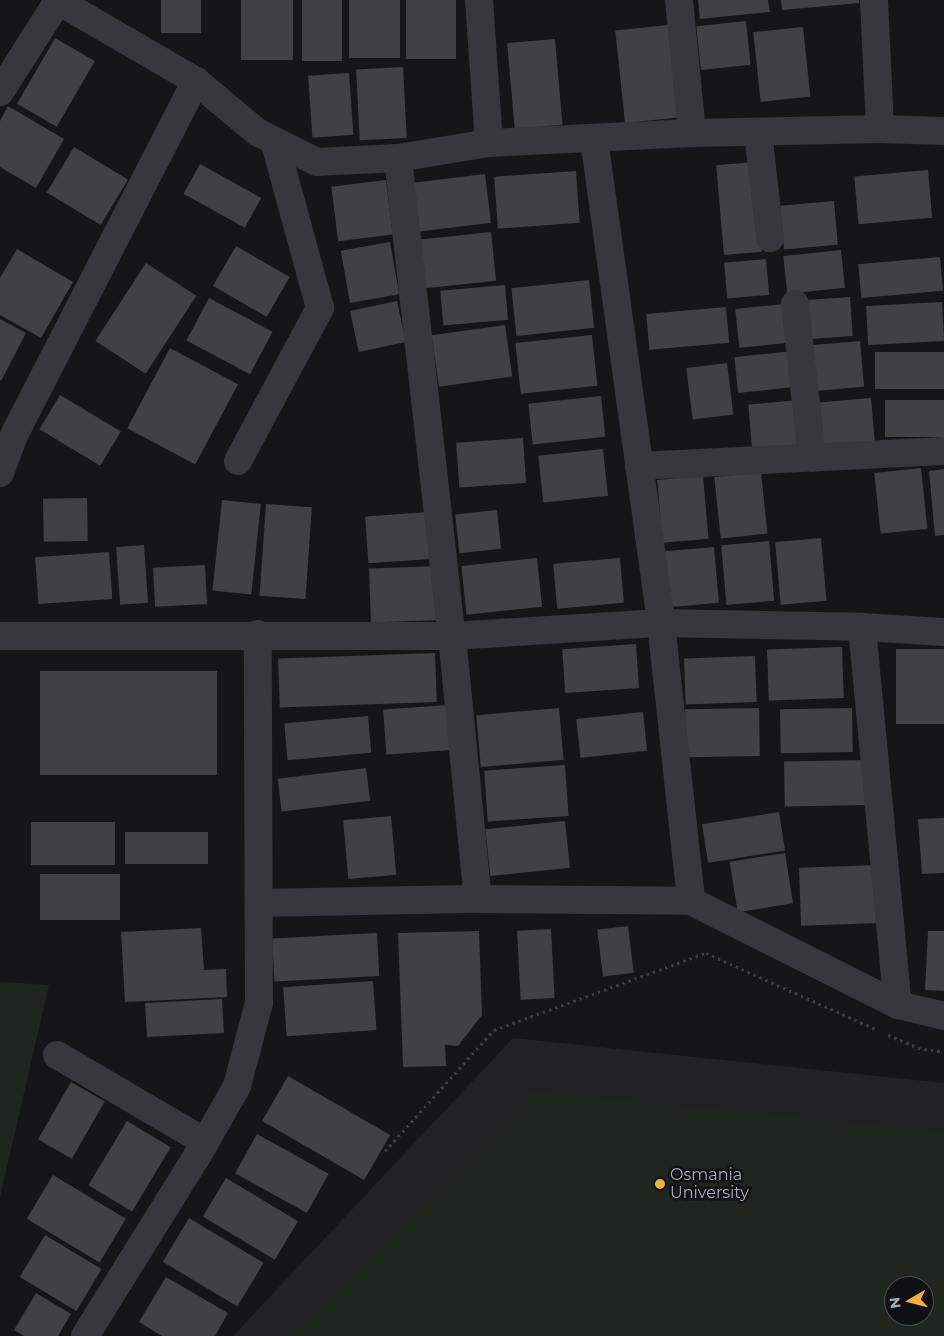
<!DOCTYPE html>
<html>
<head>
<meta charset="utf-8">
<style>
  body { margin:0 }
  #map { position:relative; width:944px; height:1336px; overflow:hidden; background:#161618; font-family:Montserrat,sans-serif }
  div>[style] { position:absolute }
  .built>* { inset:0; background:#222225 }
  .green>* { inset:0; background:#1e261f }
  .building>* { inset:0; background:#404145; transform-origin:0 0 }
  .path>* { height:3px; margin-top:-1.5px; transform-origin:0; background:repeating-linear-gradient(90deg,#3d3f44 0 2.5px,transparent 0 6.5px) }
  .minor>* { height:28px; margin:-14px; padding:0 14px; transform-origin:14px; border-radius:14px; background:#37383d }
  .dots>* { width:14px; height:14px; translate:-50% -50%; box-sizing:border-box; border:2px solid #111113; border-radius:50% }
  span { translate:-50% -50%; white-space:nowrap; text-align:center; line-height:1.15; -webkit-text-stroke:5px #111113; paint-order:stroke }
  .poi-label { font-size:16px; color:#a8adb8 }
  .left { translate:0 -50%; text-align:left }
  .north { position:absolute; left:884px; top:1276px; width:50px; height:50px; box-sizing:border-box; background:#111113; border:1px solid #4d4f55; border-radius:50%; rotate:262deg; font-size:14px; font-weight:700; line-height:20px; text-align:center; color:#a8adb8 }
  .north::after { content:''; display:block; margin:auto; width:18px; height:22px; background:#f2b134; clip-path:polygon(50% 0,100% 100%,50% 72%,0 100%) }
</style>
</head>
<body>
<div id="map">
  <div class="built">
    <div style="clip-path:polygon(evenodd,513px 1038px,944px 1083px,944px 1336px,233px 1336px,513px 1038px,894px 1286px,924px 1286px,924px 1316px,894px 1316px,894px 1286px)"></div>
  </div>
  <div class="green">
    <div style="clip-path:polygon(0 982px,49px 985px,0 1197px)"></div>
    <div style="clip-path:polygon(evenodd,532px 1091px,944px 1131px,944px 1336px,292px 1336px,532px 1091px,894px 1286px,924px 1286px,924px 1316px,894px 1316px,894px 1286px)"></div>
  </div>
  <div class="building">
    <div style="left:161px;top:0;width:40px;height:33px"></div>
    <div style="left:241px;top:0;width:52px;height:60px"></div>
    <div style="left:302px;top:0;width:40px;height:61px"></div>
    <div style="left:349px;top:0;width:51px;height:58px"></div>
    <div style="left:406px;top:0;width:50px;height:59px"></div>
    <div style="clip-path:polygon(698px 0,768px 0,770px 12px,700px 19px)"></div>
    <div style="clip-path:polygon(781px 0,859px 0,859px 3px,782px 10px)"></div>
    <div style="left:746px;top:21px;width:44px;height:50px;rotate:84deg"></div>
    <div style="left:668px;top:25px;width:93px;height:53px;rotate:84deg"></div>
    <div style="left:803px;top:27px;width:70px;height:50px;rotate:84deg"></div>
    <div style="left:55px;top:38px;width:46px;height:76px;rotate:30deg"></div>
    <div style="left:555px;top:39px;width:86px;height:48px;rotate:85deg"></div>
    <div style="left:403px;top:67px;width:71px;height:47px;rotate:87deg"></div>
    <div style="left:349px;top:73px;width:62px;height:41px;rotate:86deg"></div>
    <div style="clip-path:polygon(8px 106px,64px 139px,36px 188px,0 167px,0 121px)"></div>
    <div style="left:74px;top:147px;width:63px;height:53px;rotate:31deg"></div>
    <div style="left:754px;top:162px;width:90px;height:38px;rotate:85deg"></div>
    <div style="left:200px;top:164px;width:70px;height:34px;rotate:29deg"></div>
    <div style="left:928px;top:170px;width:48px;height:74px;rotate:85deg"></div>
    <div style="left:576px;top:171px;width:52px;height:82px;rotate:86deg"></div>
    <div style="left:485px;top:174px;width:49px;height:78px;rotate:83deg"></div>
    <div style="left:386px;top:180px;width:55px;height:55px;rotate:83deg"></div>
    <div style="left:834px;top:201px;width:44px;height:54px;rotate:85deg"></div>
    <div style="left:491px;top:232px;width:49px;height:71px;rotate:84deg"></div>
    <div style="left:390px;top:242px;width:53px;height:50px;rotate:80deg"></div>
    <div style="left:236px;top:246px;width:62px;height:46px;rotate:30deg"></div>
    <div style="clip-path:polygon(17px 249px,73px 282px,41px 338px,0 315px,0 278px)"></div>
    <div style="left:841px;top:250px;width:38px;height:58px;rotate:84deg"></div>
    <div style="left:940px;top:257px;width:34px;height:82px;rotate:85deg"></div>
    <div style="left:766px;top:259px;width:36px;height:42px;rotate:85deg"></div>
    <div style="left:146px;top:263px;width:60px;height:93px;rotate:33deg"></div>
    <div style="left:589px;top:280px;width:48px;height:78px;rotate:84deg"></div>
    <div style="left:505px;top:285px;width:35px;height:65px;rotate:85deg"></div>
    <div style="left:850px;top:297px;width:39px;height:47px;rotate:86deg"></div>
    <div style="left:209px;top:298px;width:72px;height:48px;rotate:28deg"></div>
    <div style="left:397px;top:301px;width:42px;height:48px;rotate:78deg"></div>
    <div style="left:942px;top:302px;width:39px;height:76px;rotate:87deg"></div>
    <div style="left:784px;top:304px;width:39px;height:49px;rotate:84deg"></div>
    <div style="left:726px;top:307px;width:36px;height:80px;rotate:85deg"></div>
    <div style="clip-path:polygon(0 319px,26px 333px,1px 381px,0 380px)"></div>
    <div style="left:505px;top:325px;width:52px;height:74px;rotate:82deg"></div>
    <div style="left:592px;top:335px;width:51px;height:77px;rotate:84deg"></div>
    <div style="left:860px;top:341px;width:46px;height:52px;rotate:85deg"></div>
    <div style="left:170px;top:348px;width:77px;height:91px;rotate:28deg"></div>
    <div style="left:793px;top:351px;width:36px;height:59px;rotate:84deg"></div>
    <div style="left:944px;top:352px;width:37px;height:69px;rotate:90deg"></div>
    <div style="left:727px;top:363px;width:52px;height:41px;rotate:83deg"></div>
    <div style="left:60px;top:395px;width:71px;height:40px;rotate:31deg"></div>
    <div style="left:601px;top:396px;width:41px;height:73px;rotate:84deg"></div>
    <div style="left:871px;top:398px;width:43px;height:53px;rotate:85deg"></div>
    <div style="left:800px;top:400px;width:45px;height:52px;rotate:85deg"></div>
    <div style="left:944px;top:400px;width:37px;height:59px;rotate:90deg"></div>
    <div style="left:523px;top:438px;width:45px;height:67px;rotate:86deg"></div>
    <div style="left:603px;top:449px;width:47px;height:65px;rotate:84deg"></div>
    <div style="left:921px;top:468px;width:61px;height:47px;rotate:84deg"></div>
    <div style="clip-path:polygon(944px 469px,944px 535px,935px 536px,929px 471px)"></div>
    <div style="left:761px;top:472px;width:62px;height:47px;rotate:84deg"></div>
    <div style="left:703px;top:476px;width:63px;height:46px;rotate:85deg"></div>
    <div style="left:87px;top:498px;width:43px;height:44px;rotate:89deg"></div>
    <div style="left:222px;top:500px;width:39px;height:91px;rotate:6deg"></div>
    <div style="left:266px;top:504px;width:46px;height:92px;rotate:4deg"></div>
    <div style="left:497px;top:510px;width:39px;height:42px;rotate:84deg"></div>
    <div style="left:428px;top:512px;width:47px;height:63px;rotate:86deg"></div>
    <div style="left:821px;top:538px;width:63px;height:46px;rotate:85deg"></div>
    <div style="left:769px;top:541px;width:60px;height:48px;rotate:85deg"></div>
    <div style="left:144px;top:545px;width:58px;height:28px;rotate:86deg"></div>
    <div style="left:714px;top:547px;width:56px;height:53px;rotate:85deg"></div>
    <div style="left:109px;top:552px;width:47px;height:74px;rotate:86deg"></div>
    <div style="left:537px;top:558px;width:49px;height:76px;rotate:84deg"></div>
    <div style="left:620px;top:558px;width:45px;height:67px;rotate:85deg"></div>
    <div style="left:205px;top:565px;width:39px;height:52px;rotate:87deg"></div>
    <div style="left:439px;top:566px;width:54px;height:70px;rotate:88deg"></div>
    <div style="left:636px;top:644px;width:44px;height:74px;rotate:86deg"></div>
    <div style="left:842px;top:647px;width:51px;height:75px;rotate:88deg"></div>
    <div style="left:896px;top:649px;width:48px;height:75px"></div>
    <div style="left:435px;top:653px;width:49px;height:157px;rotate:88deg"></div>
    <div style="left:755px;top:656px;width:46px;height:71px;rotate:88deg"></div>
    <div style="left:40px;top:671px;width:177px;height:104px"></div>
    <div style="left:448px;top:705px;width:45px;height:65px;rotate:86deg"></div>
    <div style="left:559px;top:708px;width:52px;height:83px;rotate:85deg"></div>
    <div style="left:759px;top:708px;width:48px;height:74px;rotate:89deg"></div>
    <div style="left:852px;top:708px;width:44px;height:72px;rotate:89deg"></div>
    <div style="left:643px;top:712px;width:39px;height:67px;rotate:84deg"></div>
    <div style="left:368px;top:716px;width:37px;height:84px;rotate:85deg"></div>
    <div style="left:866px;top:760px;width:45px;height:82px;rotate:89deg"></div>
    <div style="left:565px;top:765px;width:51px;height:81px;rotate:86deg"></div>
    <div style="left:366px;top:768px;width:33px;height:89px;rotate:83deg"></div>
    <div style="left:779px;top:812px;width:39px;height:78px;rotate:81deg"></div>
    <div style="left:391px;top:816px;width:59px;height:48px;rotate:85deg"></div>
    <div style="clip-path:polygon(944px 818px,944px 873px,922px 874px,918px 819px)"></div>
    <div style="left:565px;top:821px;width:47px;height:80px;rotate:84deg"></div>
    <div style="left:31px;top:822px;width:84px;height:43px"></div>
    <div style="left:125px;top:832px;width:83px;height:32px"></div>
    <div style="left:785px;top:853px;width:51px;height:56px;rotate:81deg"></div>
    <div style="left:878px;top:865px;width:58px;height:79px;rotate:88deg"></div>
    <div style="left:40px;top:874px;width:80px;height:46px"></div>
    <div style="left:628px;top:926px;width:47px;height:31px;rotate:83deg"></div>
    <div style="clip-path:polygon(201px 928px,204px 970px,226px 969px,227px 997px,125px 1002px,121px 932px)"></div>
    <div style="left:551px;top:929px;width:69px;height:34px;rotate:87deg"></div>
    <div style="clip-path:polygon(479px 931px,482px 1015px,458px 1046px,445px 1045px,446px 1066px,403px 1067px,398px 933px)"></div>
    <div style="clip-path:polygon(928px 931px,944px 931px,944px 991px,925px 990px)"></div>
    <div style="left:377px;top:933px;width:43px;height:105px;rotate:87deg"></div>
    <div style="left:373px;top:981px;width:49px;height:90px;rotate:86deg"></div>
    <div style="left:222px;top:999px;width:34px;height:77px;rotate:87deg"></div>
    <div style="left:288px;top:1076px;width:118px;height:52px;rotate:30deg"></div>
    <div style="left:71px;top:1082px;width:39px;height:66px;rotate:30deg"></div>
    <div style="left:127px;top:1121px;width:51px;height:75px;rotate:31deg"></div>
    <div style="left:257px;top:1134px;width:82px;height:45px;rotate:29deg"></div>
    <div style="left:53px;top:1175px;width:85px;height:51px;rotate:31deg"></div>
    <div style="left:226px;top:1178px;width:84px;height:45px;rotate:31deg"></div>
    <div style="left:189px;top:1218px;width:87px;height:51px;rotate:31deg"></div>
    <div style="left:45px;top:1235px;width:66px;height:49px;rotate:31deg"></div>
    <div style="clip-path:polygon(166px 1277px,228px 1313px,215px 1336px,162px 1336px,139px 1322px)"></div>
    <div style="clip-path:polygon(36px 1293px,71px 1314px,58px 1336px,24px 1336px,14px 1330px)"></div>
  </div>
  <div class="path">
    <div style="left:888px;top:1035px;width:33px;rotate:23deg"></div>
    <div style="left:918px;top:1048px;width:26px;rotate:9deg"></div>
    <div style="left:385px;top:1151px;width:163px;rotate:-48deg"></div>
    <div style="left:494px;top:1030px;width:226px;rotate:-20deg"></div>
    <div style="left:706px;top:953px;width:188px;rotate:24.1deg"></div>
  </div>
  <div class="minor">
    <div style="left:479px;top:0;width:143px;rotate:86deg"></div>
    <div style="left:679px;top:0;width:134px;rotate:84.4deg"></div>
    <div style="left:874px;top:0;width:129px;rotate:87.3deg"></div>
    <div style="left:0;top:92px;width:108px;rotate:-57.5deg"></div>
    <div style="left:58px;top:1px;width:160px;rotate:30.1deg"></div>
    <div style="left:196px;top:81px;width:80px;rotate:39.9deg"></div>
    <div style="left:257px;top:132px;width:67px;rotate:26.6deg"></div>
    <div style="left:317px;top:162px;width:81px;rotate:-2.8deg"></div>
    <div style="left:398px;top:158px;width:92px;rotate:-9.4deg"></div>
    <div style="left:489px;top:143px;width:203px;rotate:-2.8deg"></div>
    <div style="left:692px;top:133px;width:188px;rotate:-1.2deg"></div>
    <div style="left:880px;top:129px;width:64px;rotate:1.8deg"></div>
    <div style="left:758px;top:132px;width:107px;rotate:83.5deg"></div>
    <div style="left:594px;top:139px;width:489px;rotate:82.1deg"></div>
    <div style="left:661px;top:623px;width:280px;rotate:83.8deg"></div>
    <div style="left:398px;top:158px;width:481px;rotate:83.6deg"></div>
    <div style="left:452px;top:636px;width:264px;rotate:84.4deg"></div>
    <div style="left:795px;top:304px;width:155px;rotate:83.7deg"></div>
    <div style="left:238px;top:461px;width:174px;rotate:-61.8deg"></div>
    <div style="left:320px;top:308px;width:171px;rotate:-105.3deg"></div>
    <div style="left:639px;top:466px;width:305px;rotate:-2.8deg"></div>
    <div style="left:0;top:473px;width:40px;rotate:-69.8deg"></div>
    <div style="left:14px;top:435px;width:398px;rotate:-62.8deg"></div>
    <div style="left:862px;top:627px;width:82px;rotate:3.5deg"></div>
    <div style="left:0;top:636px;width:452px"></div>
    <div style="left:452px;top:636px;width:209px;rotate:-3.6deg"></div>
    <div style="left:661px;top:623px;width:201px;rotate:1.1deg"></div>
    <div style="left:862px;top:627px;width:380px;rotate:84.6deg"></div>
    <div style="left:260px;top:903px;width:218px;rotate:-1.1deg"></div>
    <div style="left:478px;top:899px;width:213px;rotate:0.5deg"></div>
    <div style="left:691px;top:901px;width:232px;rotate:26.7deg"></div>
    <div style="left:898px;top:1005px;width:47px;rotate:13.4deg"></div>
    <div style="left:57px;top:1055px;width:172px;rotate:30.4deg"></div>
    <div style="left:85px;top:1336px;width:210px;rotate:-58.1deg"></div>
    <div style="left:196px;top:1158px;width:83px;rotate:-60.3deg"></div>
    <div style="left:237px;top:1086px;width:86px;rotate:-75.2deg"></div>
    <div style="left:259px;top:1003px;width:369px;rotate:-90.2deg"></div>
  </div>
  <div class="dots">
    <div style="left:660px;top:1184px;background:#f2b134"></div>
  </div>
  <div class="poi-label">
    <span class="left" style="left:670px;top:1184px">Osmania<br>University</span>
  </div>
  <div class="north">N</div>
</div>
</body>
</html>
